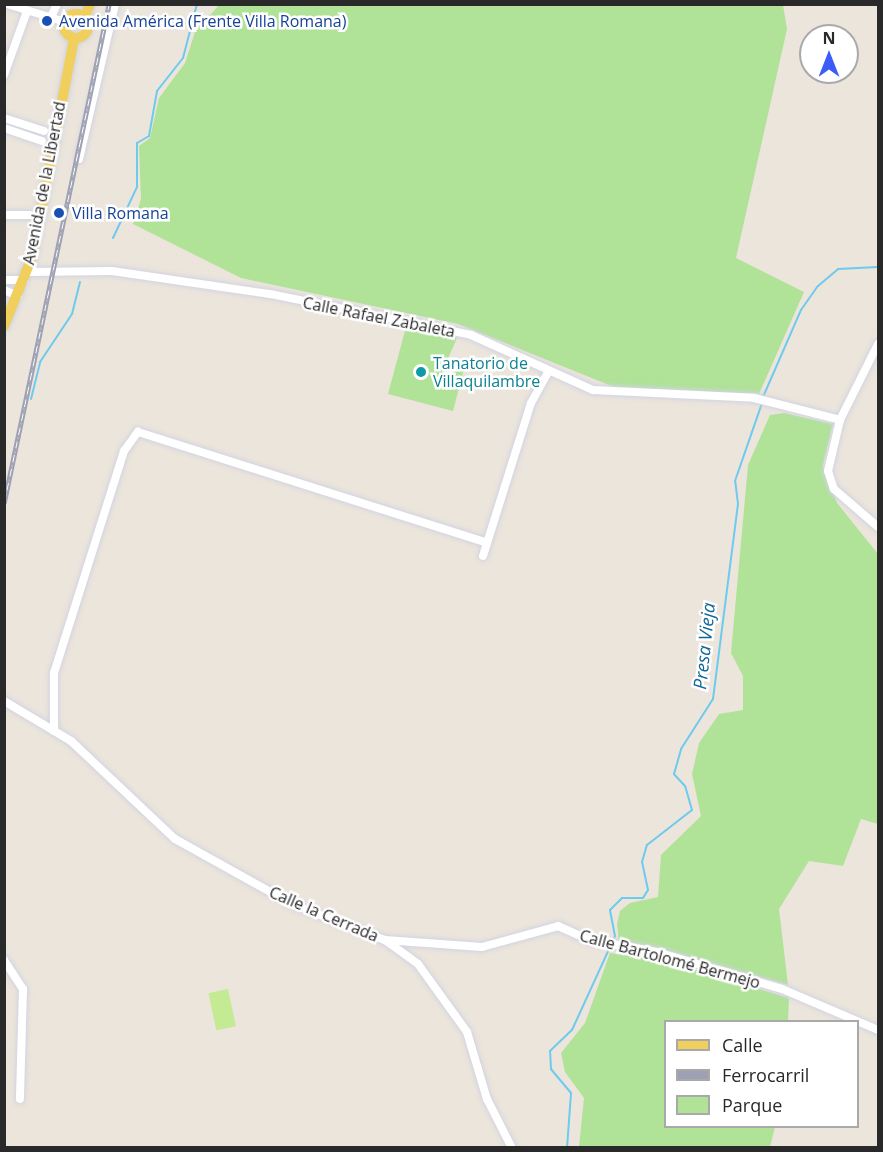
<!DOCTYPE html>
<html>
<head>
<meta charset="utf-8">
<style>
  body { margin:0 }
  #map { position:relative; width:883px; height:1152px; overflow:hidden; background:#ece5db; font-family:"Open Sans",sans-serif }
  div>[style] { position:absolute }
  .green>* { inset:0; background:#b0e298 }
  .pitch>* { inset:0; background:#c4ea93; transform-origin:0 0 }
  .stream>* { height:2px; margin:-1px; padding:0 1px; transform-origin:1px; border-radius:1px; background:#6ecaee }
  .roads { filter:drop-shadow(0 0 2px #d1d4e2) drop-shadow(0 0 2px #d1d4e2) }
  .minor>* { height:8px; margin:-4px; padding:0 4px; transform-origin:4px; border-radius:4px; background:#fff }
  .major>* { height:10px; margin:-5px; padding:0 5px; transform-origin:5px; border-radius:5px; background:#f0cf5c }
  .major>.ring { margin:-5px; padding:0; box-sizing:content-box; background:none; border:10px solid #f0cf5c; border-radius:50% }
  .rail>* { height:4.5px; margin-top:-2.25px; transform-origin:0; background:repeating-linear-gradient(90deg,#fff 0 7px,#9ea1b4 0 14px); box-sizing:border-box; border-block:2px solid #9ea1b4 }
  .dots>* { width:16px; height:16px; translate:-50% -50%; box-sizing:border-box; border:3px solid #fff; border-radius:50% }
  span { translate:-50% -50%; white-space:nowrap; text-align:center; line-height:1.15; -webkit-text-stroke:5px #fff; paint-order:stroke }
  .transit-label { font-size:16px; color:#164399 }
  .left { translate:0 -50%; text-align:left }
  .street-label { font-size:16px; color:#292929 }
  .culture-label { font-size:16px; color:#0d838f }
  .water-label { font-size:18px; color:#0e6799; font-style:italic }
  .frame { position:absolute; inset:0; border:6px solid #292929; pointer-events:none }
  .legend { position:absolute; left:664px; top:1020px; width:195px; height:108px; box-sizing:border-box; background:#fff; border:2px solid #a9a9a9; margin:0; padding:8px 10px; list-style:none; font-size:18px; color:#292929 }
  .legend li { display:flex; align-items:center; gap:12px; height:30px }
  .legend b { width:30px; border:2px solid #a9a9a9 }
  .north { position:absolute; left:799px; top:24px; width:60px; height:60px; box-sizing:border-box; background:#fff; border:2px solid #a9a9a9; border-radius:50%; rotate:0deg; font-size:16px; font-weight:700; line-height:24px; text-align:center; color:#292929 }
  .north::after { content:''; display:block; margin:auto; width:21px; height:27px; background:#3b5cf9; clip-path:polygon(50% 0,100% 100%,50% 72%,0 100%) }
</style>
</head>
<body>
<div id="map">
  <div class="green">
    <div style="clip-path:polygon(219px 5px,783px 5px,787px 29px,736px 258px,804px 292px,759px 394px,619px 389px,458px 324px,241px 278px,133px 224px,141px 199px,139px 146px,150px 138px,159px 98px,185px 63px,195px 32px)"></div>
    <div style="clip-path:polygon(406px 327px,457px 338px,442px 372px,453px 375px,456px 366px,464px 369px,453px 411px,388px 394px)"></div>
    <div style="clip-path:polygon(784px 413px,833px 424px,823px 465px,837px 503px,878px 554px,878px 824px,861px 819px,843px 866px,809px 861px,779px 909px,788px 985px,665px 950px,619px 943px,617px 924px,620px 911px,630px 903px,658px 897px,661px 855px,701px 816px,692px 774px,699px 743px,719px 714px,743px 710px,743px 676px,731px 653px,748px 465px,770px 415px)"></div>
    <div style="clip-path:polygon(610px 953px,675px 963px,789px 998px,788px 1021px,666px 1022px,666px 1126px,775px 1127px,770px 1147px,579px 1147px,584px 1098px,565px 1072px,561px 1053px,585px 1023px)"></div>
  </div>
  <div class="pitch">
    <div style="left:228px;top:989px;width:38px;height:20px;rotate:78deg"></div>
  </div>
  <div class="stream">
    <div style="left:113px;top:238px;width:56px;rotate:-64.8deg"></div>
    <div style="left:137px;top:187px;width:44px;rotate:-90deg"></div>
    <div style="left:137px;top:143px;width:14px;rotate:-30deg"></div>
    <div style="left:149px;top:136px;width:46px;rotate:-79.9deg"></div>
    <div style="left:157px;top:91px;width:42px;rotate:-51.8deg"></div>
    <div style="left:183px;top:58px;width:56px;rotate:-75.5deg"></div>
    <div style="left:763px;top:397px;width:95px;rotate:-66.4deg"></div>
    <div style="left:801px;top:310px;width:29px;rotate:-55deg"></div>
    <div style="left:818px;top:286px;width:26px;rotate:-40deg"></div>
    <div style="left:838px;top:269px;width:40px;rotate:-2.9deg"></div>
    <div style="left:31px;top:399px;width:38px;rotate:-76deg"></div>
    <div style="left:40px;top:362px;width:58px;rotate:-56.3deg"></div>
    <div style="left:72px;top:314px;width:33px;rotate:-76deg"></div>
    <div style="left:567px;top:1148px;width:55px;rotate:-85.8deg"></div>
    <div style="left:571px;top:1093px;width:31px;rotate:-130deg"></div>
    <div style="left:551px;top:1069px;width:18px;rotate:-93deg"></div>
    <div style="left:550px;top:1051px;width:30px;rotate:-44deg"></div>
    <div style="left:572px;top:1030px;width:103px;rotate:-65.4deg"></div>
    <div style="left:615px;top:936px;width:26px;rotate:-101deg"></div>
    <div style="left:610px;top:910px;width:17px;rotate:-45deg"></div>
    <div style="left:622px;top:898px;width:21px"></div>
    <div style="left:643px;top:898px;width:9px;rotate:-58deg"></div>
    <div style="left:648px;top:890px;width:29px;rotate:-102deg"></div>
    <div style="left:642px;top:862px;width:18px;rotate:-74deg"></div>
    <div style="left:647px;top:845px;width:57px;rotate:-37.9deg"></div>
    <div style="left:692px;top:810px;width:25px;rotate:-106deg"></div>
    <div style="left:685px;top:786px;width:16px;rotate:-133deg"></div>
    <div style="left:674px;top:774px;width:26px;rotate:-74deg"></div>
    <div style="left:681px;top:749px;width:59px;rotate:-57.4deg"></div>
    <div style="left:713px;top:699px;width:197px;rotate:-82.7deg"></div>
    <div style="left:738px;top:504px;width:23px;rotate:-97deg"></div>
    <div style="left:735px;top:481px;width:83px;rotate:-70.9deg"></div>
  </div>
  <div class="roads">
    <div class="minor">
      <div style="left:7px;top:4px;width:61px;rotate:17.2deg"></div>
      <div style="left:51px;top:17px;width:14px;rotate:-65deg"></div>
      <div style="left:4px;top:75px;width:68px;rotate:-70.2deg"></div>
      <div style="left:4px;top:118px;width:42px;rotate:18deg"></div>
      <div style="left:4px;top:128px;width:40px;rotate:18.9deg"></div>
      <div style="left:79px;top:159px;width:159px;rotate:-76.9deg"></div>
      <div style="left:4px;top:215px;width:26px"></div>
      <div style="left:27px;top:272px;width:85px;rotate:-0.7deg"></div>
      <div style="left:112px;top:271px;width:160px;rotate:8.3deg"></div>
      <div style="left:270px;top:294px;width:205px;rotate:11.5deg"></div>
      <div style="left:471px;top:335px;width:134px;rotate:24.3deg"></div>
      <div style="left:593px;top:390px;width:161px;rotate:2.8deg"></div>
      <div style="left:754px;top:398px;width:89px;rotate:14.3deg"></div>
      <div style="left:4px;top:280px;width:20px"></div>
      <div style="left:4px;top:290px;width:15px;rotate:23deg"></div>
      <div style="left:878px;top:344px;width:85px;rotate:116.6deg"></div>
      <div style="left:840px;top:420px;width:52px;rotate:103.2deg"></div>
      <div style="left:828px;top:471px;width:19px;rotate:72deg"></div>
      <div style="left:834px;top:489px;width:58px;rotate:40.8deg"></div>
      <div style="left:483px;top:556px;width:160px;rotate:-72.6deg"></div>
      <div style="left:531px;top:403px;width:37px;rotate:-61deg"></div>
      <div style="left:4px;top:701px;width:78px;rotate:30.8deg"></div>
      <div style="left:71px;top:741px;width:143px;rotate:43.3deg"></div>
      <div style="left:175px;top:839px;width:134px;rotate:29.1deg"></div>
      <div style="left:292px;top:904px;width:100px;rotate:21.2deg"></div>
      <div style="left:385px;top:940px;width:41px;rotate:36deg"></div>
      <div style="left:418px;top:964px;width:84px;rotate:54.2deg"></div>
      <div style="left:467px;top:1032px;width:70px;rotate:73.4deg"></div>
      <div style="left:487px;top:1099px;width:55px;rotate:63deg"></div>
      <div style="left:54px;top:731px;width:58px;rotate:-90deg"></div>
      <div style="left:54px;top:673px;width:233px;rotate:-72.5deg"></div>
      <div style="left:124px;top:451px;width:24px;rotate:-54deg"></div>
      <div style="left:138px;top:432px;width:366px;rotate:17.6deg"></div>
      <div style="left:385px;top:940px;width:97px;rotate:4.1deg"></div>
      <div style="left:482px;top:947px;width:79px;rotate:-15.4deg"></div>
      <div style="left:558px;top:926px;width:34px;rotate:24deg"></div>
      <div style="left:589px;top:940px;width:69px;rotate:10deg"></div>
      <div style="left:657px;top:952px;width:130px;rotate:16.5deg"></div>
      <div style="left:782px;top:989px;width:104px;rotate:23.1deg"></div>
      <div style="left:4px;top:960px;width:35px;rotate:57deg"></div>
      <div style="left:23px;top:989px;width:110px;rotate:91.6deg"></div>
    </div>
    <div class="major">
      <div class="ring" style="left:64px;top:14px;width:14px;height:14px"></div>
      <div style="left:85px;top:17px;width:14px;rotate:-69deg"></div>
      <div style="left:4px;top:326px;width:74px;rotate:-67.9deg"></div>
      <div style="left:32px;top:257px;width:223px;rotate:-79.1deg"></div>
    </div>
  </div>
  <div class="rail">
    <div style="left:4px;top:503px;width:510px;rotate:-78.12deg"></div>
  </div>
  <div class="dots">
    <div style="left:47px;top:21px;background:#1a4fb4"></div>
    <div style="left:59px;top:213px;background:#1a4fb4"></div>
    <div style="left:421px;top:372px;background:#0f9aa8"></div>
  </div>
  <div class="transit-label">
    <span class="left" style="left:59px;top:21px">Avenida América (Frente Villa Romana)</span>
    <span class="left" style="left:72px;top:213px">Villa Romana</span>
  </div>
  <div class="street-label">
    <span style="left:44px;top:183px;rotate:-79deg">Avenida de la Libertad</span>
    <span style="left:379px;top:317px;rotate:11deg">Calle Rafael Zabaleta</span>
    <span style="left:324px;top:914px;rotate:23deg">Calle la Cerrada</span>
    <span style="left:670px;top:959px;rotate:15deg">Calle Bartolomé Bermejo</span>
  </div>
  <div class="culture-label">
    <span class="left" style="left:433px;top:372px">Tanatorio de<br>Villaquilambre</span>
  </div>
  <div class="water-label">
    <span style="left:704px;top:646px;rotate:-84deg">Presa Vieja</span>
  </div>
  <div class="frame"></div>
  <ul class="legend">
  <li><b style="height:8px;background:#f0cf5c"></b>Calle</li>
  <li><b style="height:8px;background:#9ea1b4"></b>Ferrocarril</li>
  <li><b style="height:16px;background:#b0e298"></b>Parque</li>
  </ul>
  <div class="north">N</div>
</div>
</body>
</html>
